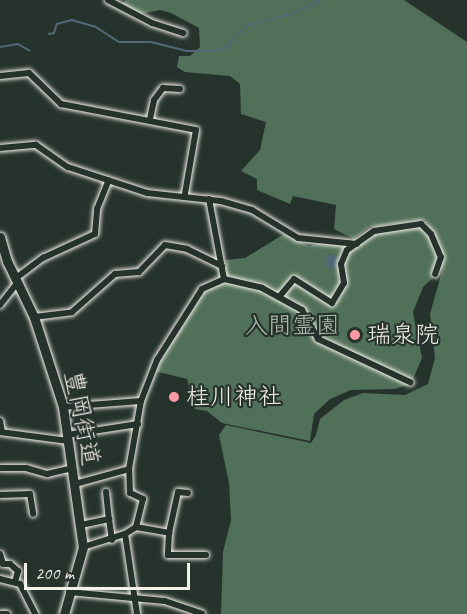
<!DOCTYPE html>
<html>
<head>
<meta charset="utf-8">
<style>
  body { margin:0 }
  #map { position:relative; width:467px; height:614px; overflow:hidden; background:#26332d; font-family:Caveat,"Klee One",sans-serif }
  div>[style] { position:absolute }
  .green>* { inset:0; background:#517059 }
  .water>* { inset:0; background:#506974 }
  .round { border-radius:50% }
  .stream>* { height:1.5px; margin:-0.75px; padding:0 0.75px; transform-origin:0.75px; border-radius:0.75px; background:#506974 }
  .roads { filter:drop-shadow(0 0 2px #f4f1e8) drop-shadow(0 0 2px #f4f1e8) }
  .street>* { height:6px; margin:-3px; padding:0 3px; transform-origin:3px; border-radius:3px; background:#26332d }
  .primary>* { height:9px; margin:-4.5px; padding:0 4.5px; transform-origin:4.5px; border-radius:4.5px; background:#26332d }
  .dots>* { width:16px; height:16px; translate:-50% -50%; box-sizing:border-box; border:3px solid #26332d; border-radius:50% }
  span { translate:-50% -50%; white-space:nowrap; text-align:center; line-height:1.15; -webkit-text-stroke:4.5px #26332d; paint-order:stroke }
  .park-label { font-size:24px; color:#b3bdaf }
  .poi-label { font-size:24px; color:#f4f1e8 }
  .left { translate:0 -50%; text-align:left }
  .street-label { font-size:24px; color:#f4f1e8 }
  .scale { position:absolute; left:24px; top:563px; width:166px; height:27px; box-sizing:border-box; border:3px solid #f4f1e8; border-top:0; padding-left:8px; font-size:18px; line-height:21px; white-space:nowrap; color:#f4f1e8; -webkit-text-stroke:4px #26332d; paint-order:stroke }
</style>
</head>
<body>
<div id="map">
  <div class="green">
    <div style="clip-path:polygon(125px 0,404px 0,467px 42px,467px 614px,221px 614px,223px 552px,231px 520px,229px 483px,219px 435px,226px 425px,311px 443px,316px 435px,320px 419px,344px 400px,363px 393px,405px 395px,428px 384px,435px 358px,430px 314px,443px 268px,423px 287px,413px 312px,422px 358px,411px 384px,394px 389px,351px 390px,330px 399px,314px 414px,310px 441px,222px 423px,207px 411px,195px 409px,187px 379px,155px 371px,198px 297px,226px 272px,226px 260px,245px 258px,284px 234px,309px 246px,322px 242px,352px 245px,373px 230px,422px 222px,433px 232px,425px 220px,369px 227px,354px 239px,334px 229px,336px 205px,293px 196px,290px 204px,257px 190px,257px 179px,241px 171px,260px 150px,266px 122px,241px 114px,240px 84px,230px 76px,185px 72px,177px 67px,179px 56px,190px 56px,200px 47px,199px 28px,171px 13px,160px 10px,141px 14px,123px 5px)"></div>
  </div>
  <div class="water">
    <div class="round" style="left:325px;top:255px;width:14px;height:14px"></div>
  </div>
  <div class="stream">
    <div style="left:49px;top:34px;width:5px;rotate:-11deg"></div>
    <div style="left:54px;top:33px;width:9px;rotate:-72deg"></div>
    <div style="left:57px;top:24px;width:16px;rotate:-15deg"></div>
    <div style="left:72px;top:20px;width:25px;rotate:16deg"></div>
    <div style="left:96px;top:27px;width:27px;rotate:33deg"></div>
    <div style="left:119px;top:42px;width:32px"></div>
    <div style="left:151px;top:42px;width:36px;rotate:14deg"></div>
    <div style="left:186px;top:51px;width:24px"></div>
    <div style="left:210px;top:51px;width:15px;rotate:-11deg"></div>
    <div style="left:225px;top:48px;width:30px;rotate:-46deg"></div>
    <div style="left:246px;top:26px;width:51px;rotate:-14.9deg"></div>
    <div style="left:295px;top:13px;width:28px;rotate:-27deg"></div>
    <div style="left:0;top:47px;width:18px;rotate:-9deg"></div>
    <div style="left:18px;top:44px;width:13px;rotate:29deg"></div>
  </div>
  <div class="roads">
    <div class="street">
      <div style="left:108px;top:0;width:50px;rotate:27.6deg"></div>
      <div style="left:152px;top:23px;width:33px;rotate:18deg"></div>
      <div style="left:0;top:76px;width:29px;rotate:-6deg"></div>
      <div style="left:29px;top:73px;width:45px;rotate:44.1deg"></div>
      <div style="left:61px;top:104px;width:137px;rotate:10.9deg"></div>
      <div style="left:196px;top:130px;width:65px;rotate:99.8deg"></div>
      <div style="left:150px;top:119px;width:19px;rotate:-78deg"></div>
      <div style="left:154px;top:100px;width:15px;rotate:-53deg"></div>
      <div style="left:163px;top:88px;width:17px;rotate:3deg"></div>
      <div style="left:0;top:148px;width:36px;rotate:-5deg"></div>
      <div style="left:36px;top:145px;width:39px;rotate:35deg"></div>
      <div style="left:68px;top:167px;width:83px;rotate:18.2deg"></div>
      <div style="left:147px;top:193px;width:74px;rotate:6.2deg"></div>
      <div style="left:221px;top:201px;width:32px;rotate:16deg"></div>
      <div style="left:252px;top:210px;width:54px;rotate:31.3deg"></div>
      <div style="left:298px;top:238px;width:59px;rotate:5.8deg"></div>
      <div style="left:209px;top:199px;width:81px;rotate:79.4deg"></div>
      <div style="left:16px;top:278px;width:34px;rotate:-37deg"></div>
      <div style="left:43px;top:258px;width:57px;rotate:-24.8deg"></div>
      <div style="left:95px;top:234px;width:25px;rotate:-85deg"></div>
      <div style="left:97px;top:209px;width:31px;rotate:-68deg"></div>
      <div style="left:279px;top:297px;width:23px;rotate:-50deg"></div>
      <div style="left:294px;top:279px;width:45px;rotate:32.3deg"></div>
      <div style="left:332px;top:303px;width:23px;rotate:-59deg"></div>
      <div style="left:344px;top:283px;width:19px;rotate:-99deg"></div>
      <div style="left:341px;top:264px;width:15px;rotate:-67deg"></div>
      <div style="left:347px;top:250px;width:33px;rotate:-35deg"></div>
      <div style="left:374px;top:231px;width:48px;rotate:-8.5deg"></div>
      <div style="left:421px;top:224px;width:14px;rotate:45deg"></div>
      <div style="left:431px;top:234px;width:25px;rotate:67deg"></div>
      <div style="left:441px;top:257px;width:18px;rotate:109deg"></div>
      <div style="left:0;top:305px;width:29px;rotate:-52deg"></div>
      <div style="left:34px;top:317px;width:38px;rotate:-7deg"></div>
      <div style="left:72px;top:312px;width:57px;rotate:-41.5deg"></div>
      <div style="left:115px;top:274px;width:24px;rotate:-5deg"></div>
      <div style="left:139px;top:272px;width:37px;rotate:-46deg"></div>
      <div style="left:165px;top:245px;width:22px;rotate:10deg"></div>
      <div style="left:187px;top:249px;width:39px;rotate:26deg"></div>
      <div style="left:63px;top:407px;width:78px;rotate:-4.4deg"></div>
      <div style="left:0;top:421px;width:11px;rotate:80deg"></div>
      <div style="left:0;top:432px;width:69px;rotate:7.5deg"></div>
      <div style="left:67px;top:435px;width:72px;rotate:-8.8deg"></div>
      <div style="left:0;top:468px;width:26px"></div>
      <div style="left:26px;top:468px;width:22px;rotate:16deg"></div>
      <div style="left:47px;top:474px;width:26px;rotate:-13deg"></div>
      <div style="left:75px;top:484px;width:56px;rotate:-15.5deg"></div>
      <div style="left:106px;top:492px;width:27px;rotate:84deg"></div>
      <div style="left:0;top:495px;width:30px;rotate:-2deg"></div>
      <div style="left:30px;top:494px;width:20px;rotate:81deg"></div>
      <div style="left:81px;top:525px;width:29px;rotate:-12deg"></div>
      <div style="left:109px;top:519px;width:21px;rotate:82deg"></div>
      <div style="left:136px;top:527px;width:34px;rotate:10deg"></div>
      <div style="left:169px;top:533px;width:22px;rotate:93deg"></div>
      <div style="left:168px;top:555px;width:38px"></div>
      <div style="left:169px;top:533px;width:42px;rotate:-77.6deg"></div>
      <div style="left:178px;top:492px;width:10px;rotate:6deg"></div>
      <div style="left:83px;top:547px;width:44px;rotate:-17.2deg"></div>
      <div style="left:0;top:554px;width:10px;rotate:73deg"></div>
      <div style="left:3px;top:564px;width:7px"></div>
      <div style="left:10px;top:564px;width:11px;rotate:41deg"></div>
      <div style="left:18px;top:571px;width:11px;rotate:105deg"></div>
      <div style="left:0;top:579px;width:21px;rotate:14deg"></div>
      <div style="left:20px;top:584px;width:34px;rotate:63deg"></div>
      <div style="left:69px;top:592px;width:96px;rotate:5.4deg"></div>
      <div style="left:165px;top:601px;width:39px;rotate:19deg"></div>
      <div style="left:0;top:614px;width:7px"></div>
      <div style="left:137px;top:614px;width:81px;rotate:-98.5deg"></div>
      <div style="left:125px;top:534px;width:13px;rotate:-32deg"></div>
      <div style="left:136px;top:527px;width:29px;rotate:-76deg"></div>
      <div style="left:143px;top:499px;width:14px;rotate:-155deg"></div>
      <div style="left:130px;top:493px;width:24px;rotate:-92deg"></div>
      <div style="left:129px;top:469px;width:69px;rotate:-80deg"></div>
      <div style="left:141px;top:401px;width:44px;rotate:-68.7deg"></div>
      <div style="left:157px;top:360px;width:84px;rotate:-57.6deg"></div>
      <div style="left:202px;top:289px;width:24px;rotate:-24deg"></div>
      <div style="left:224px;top:279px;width:39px;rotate:13deg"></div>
      <div style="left:262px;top:288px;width:46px;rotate:28.8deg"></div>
      <div style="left:302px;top:310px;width:33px;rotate:61deg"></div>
      <div style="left:318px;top:339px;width:102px;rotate:25.1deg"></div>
    </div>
    <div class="primary">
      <div style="left:0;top:237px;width:25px;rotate:74deg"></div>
      <div style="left:7px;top:261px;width:62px;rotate:64.3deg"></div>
      <div style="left:34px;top:317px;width:95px;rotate:72.1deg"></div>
      <div style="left:63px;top:407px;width:141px;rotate:81.9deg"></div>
      <div style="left:83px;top:547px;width:70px;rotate:105.8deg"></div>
    </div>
  </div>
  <div class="dots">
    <div style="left:355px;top:335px;background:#ff9aa2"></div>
    <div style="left:174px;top:397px;background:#ff9aa2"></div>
  </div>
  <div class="park-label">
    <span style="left:292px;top:326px">入間霊園</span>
  </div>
  <div class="poi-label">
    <span class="left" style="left:367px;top:335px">瑞泉院</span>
    <span class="left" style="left:186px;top:397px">桂川神社</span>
  </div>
  <div class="street-label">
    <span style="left:82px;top:418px;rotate:79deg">豊岡街道</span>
  </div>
  <div class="scale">200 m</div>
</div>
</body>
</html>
